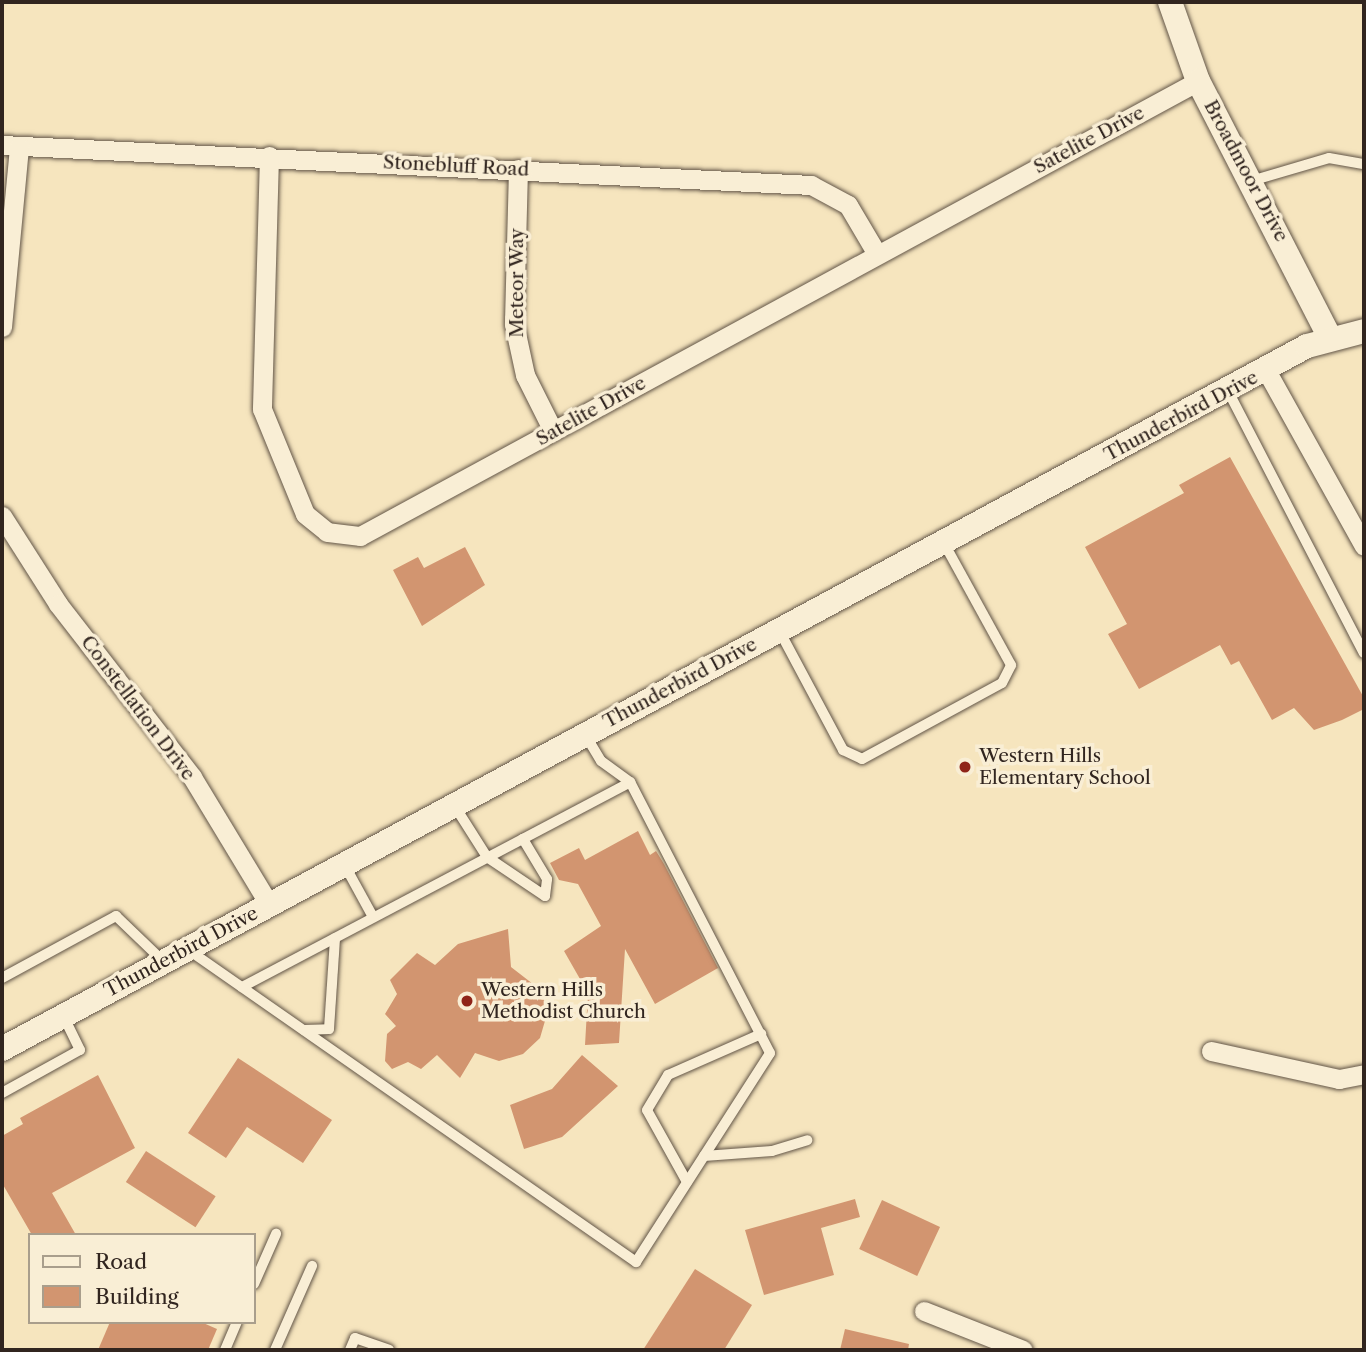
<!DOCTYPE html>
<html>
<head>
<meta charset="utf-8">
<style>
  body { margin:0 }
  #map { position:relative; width:1366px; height:1352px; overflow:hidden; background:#f6e5be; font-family:"Libre Caslon Text",serif }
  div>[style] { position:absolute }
  .building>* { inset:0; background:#d29570; transform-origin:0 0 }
  .roads { filter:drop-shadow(0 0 2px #625547) drop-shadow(0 0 2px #625547) }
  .service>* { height:10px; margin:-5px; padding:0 5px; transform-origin:5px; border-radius:5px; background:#f9eed5 }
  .minor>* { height:19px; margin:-9.5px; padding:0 9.5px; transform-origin:9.5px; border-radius:9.5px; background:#f9eed5 }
  .tertiary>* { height:24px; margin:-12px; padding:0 12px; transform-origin:12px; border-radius:12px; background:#f9eed5 }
  .dots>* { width:19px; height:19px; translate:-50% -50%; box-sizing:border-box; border:4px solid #f9eed5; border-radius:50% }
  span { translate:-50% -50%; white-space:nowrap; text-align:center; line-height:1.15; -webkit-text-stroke:7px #f9eed5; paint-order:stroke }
  .street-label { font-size:19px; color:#31251f }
  .poi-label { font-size:19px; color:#31251f }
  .left { translate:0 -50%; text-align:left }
  .frame { position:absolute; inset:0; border:4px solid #31251f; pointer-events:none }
  .legend { position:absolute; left:28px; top:1233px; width:228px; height:91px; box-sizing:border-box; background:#f9eed5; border:2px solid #a99e8c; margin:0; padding:9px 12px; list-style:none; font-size:21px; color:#31251f }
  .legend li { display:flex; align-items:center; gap:14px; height:35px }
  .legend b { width:35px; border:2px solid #a99e8c }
</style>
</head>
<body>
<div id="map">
  <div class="building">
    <div style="clip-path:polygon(1230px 457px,1364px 698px,1364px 709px,1342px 720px,1314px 730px,1294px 708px,1272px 720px,1239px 661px,1231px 665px,1220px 645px,1139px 689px,1108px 634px,1127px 624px,1085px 547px,1184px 493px,1179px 485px)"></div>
    <div style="clip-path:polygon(465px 547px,485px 585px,422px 626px,393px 570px,418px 557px,424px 568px)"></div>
    <div style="clip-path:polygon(638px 831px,650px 855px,656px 851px,664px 864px,718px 968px,655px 1004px,625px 949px,619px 1043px,585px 1045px,588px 993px,564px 951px,601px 926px,578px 884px,559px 880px,550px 863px,579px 848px,585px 860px)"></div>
    <div style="clip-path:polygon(508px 929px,511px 967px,542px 991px,547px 1014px,540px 1038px,523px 1054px,499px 1061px,475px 1053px,460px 1078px,437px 1055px,421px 1069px,408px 1062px,392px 1069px,385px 1061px,387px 1034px,396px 1026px,385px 1014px,397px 994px,390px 980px,417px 953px,435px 965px,458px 944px)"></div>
    <div style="clip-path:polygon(582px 1055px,618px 1086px,562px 1137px,524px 1149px,510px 1105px,552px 1089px)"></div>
    <div style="clip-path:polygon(238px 1058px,332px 1120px,303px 1163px,247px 1127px,226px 1158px,188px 1133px)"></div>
    <div style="clip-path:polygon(98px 1075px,135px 1148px,52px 1193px,76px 1235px,32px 1235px,2px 1183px,2px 1136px,23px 1124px,20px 1118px)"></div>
    <div style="left:146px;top:1151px;width:83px;height:37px;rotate:33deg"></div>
    <div style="clip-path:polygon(855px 1199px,860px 1217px,821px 1228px,834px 1275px,764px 1295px,745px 1230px)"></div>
    <div style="left:882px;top:1200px;width:64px;height:54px;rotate:25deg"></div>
    <div style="clip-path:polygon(695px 1269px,752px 1305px,724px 1350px,643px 1350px)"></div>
    <div style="clip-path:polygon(110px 1322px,201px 1322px,217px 1329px,208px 1350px,98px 1350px)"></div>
    <div style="clip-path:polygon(845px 1329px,909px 1344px,908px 1350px,840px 1350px)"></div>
  </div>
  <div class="roads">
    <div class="service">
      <div style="left:1251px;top:181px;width:81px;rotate:-16.4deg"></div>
      <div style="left:1329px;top:158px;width:36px;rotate:10deg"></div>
      <div style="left:1228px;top:391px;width:295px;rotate:62.6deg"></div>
      <div style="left:780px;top:632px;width:134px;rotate:61.9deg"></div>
      <div style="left:843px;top:750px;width:21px;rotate:25deg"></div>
      <div style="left:862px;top:759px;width:159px;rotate:-28.5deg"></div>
      <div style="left:1002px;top:683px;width:20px;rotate:-63deg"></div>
      <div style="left:1011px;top:665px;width:139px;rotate:-118.8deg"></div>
      <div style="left:454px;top:805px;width:62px;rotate:57.6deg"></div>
      <div style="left:487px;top:857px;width:70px;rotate:33.9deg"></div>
      <div style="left:545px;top:896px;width:17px;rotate:-83deg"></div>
      <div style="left:547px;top:879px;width:47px;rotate:-121deg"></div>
      <div style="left:344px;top:864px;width:60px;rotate:61.3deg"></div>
      <div style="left:190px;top:951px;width:544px;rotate:34.89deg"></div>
      <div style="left:636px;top:1262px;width:248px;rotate:-57.3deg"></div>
      <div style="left:770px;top:1053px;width:305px;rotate:-117.3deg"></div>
      <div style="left:630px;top:782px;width:36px;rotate:-144deg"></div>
      <div style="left:601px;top:761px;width:31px;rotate:-121deg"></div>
      <div style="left:2px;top:978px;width:130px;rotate:-28.5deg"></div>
      <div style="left:116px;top:916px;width:65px;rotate:43.8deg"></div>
      <div style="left:242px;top:987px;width:439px;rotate:-27.8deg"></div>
      <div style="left:304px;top:1030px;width:25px;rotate:-2deg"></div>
      <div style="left:329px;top:1029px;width:91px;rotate:-86.2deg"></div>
      <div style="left:2px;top:1093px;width:89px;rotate:-28.9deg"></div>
      <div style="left:80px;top:1050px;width:39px;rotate:-116deg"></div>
      <div style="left:704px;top:1156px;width:68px;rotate:-4.2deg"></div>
      <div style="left:772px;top:1151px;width:37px;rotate:-17deg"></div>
      <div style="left:687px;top:1182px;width:82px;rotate:-119.1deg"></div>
      <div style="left:647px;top:1110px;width:41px;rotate:-59deg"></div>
      <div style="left:668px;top:1075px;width:102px;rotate:-23.8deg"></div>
      <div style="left:254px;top:1284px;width:55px;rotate:-66.3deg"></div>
      <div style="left:225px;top:1350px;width:30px;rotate:-67deg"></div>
      <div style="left:275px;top:1350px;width:92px;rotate:-66.2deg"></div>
      <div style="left:350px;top:1350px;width:13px;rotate:-67deg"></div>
      <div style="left:355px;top:1338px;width:36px;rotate:19deg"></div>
    </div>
    <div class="minor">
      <div style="left:2px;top:145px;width:810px;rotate:2.83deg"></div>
      <div style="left:811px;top:185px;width:42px;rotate:28.4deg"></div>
      <div style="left:848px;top:205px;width:57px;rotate:59.4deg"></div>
      <div style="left:269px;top:156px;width:253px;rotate:91.6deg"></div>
      <div style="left:262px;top:409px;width:113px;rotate:67.7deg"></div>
      <div style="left:305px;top:514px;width:28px;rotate:39deg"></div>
      <div style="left:327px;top:532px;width:33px;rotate:7deg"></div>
      <div style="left:360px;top:536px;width:954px;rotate:-28.5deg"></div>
      <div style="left:518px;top:169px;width:155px;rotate:91.5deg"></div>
      <div style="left:514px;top:324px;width:52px;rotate:77.8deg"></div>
      <div style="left:525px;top:375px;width:63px;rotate:63.4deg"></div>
      <div style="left:2px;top:327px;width:181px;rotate:-84.6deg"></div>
      <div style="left:1266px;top:370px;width:201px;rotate:60.9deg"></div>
      <div style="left:2px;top:516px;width:104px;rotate:57.5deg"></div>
      <div style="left:58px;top:604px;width:219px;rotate:52.2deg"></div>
      <div style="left:192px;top:777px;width:149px;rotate:58.8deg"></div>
      <div style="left:1211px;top:1051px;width:131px;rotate:12.3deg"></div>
      <div style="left:1339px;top:1079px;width:25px;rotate:-11deg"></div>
      <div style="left:924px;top:1311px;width:106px;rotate:21.5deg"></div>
    </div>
    <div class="tertiary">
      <div style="left:1170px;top:2px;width:84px;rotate:70.5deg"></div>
      <div style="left:1198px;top:81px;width:289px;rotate:62.8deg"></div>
      <div style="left:2px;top:1049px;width:1482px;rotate:-28.31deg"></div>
      <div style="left:1307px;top:346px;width:59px;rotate:-14.7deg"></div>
    </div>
  </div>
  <div class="dots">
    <div style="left:965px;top:767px;background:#8f2418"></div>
    <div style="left:467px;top:1001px;background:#8f2418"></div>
  </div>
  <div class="street-label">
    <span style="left:1089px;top:140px;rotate:-28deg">Satelite Drive</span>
    <span style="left:456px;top:166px;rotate:3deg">Stonebluff Road</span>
    <span style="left:1246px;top:171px;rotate:62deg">Broadmoor Drive</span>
    <span style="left:517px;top:283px;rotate:-90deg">Meteor Way</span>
    <span style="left:591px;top:411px;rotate:-29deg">Satelite Drive</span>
    <span style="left:1181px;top:416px;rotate:-28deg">Thunderbird Drive</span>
    <span style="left:680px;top:683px;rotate:-28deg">Thunderbird Drive</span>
    <span style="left:138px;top:708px;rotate:53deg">Constellation Drive</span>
    <span style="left:181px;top:952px;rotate:-28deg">Thunderbird Drive</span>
  </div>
  <div class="poi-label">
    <span class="left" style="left:979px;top:767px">Western Hills<br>Elementary School</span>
    <span class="left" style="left:481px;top:1001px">Western Hills<br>Methodist Church</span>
  </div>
  <div class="frame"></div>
  <ul class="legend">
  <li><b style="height:9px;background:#f9eed5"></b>Road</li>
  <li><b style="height:19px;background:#d29570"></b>Building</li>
  </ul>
</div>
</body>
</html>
